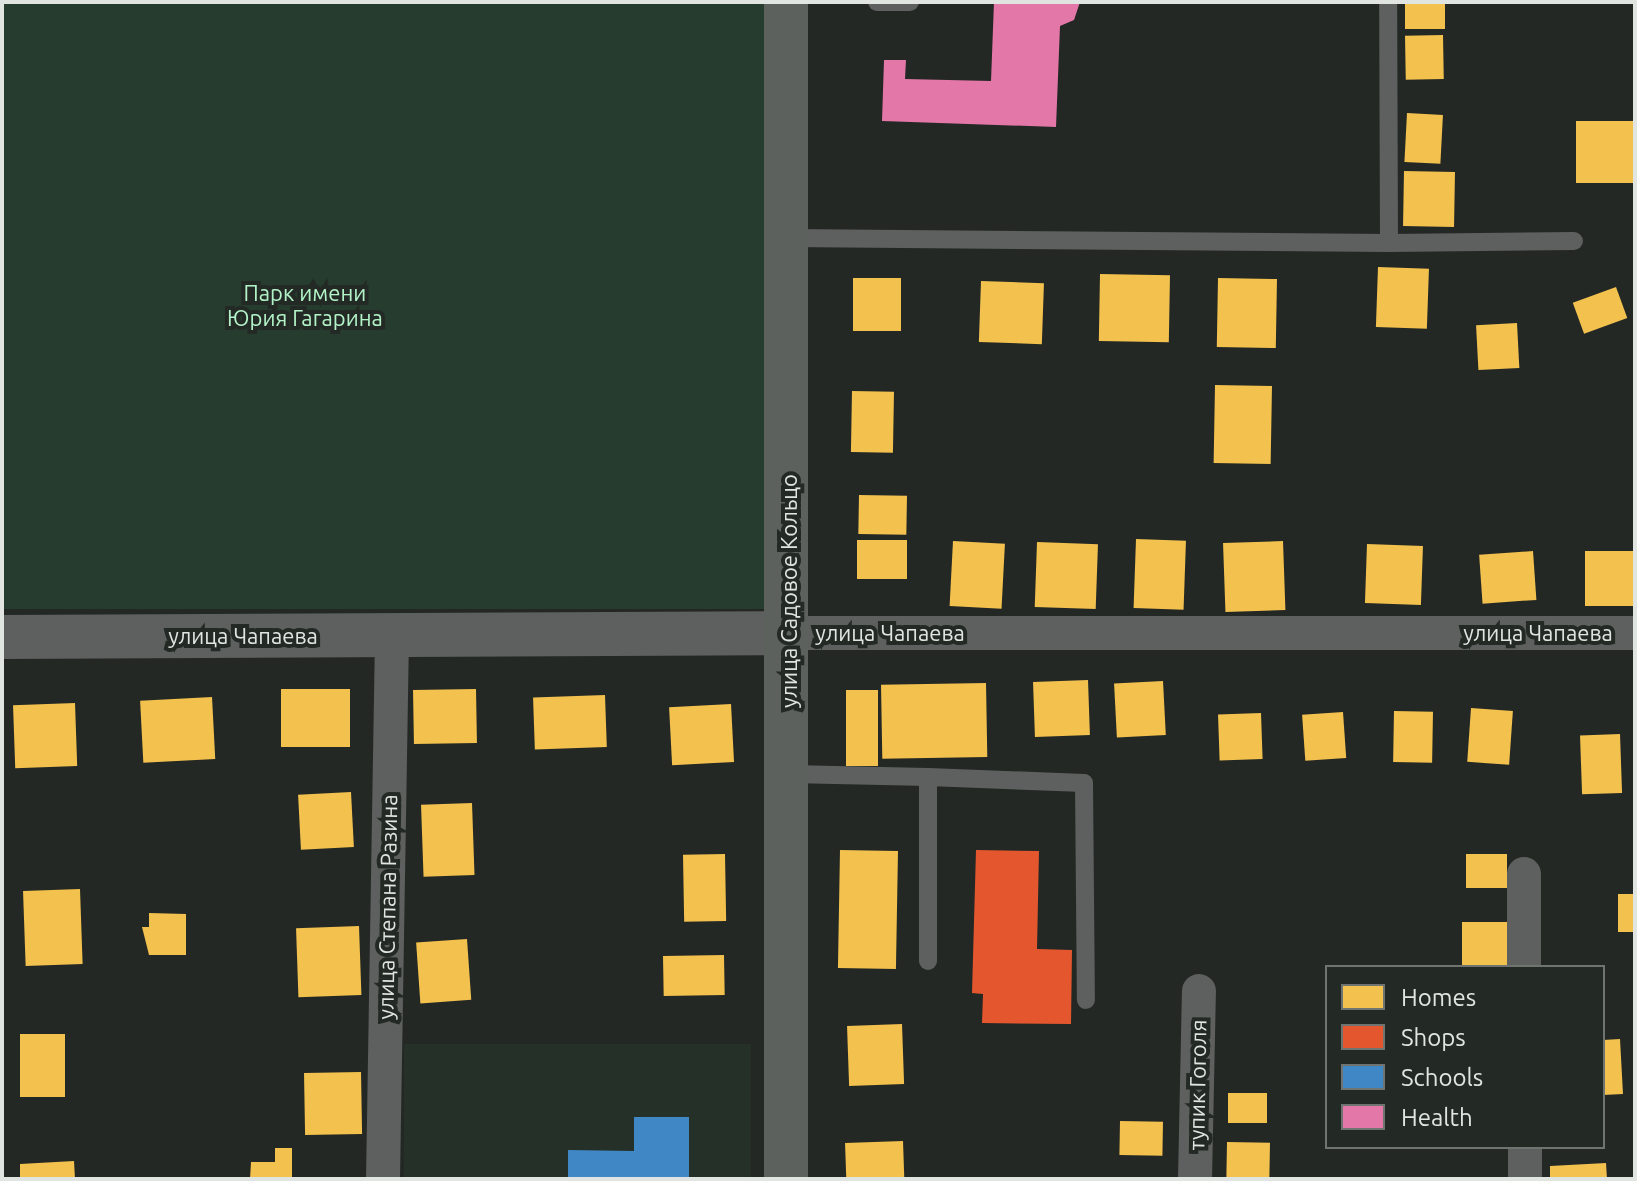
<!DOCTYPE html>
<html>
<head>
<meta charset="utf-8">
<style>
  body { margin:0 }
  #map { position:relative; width:1637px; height:1181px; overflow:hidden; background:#242825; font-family:Ubuntu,sans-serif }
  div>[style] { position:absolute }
  .built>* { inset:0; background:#253028; transform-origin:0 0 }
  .green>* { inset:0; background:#263c2e; transform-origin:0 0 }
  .homes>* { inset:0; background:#f2c14e; transform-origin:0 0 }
  .shops>* { inset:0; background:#e4572e }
  .schools>* { inset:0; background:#3f88c5 }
  .health>* { inset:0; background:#e377a8 }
  .service>* { height:18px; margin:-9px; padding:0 9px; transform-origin:9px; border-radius:9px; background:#5d605e }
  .minor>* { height:34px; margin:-17px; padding:0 17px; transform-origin:17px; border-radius:17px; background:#5d605e }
  .tertiary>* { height:44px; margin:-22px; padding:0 22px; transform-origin:22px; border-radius:22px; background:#5d605e }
  .secondary>* { height:44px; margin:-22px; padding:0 22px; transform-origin:22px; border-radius:22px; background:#5c615e }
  span { translate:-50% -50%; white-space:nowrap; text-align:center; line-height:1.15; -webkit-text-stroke:8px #232924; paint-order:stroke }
  .park-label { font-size:22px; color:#b1f2c7 }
  .street-label { font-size:22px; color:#e1e5e2 }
  .frame { position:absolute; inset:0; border:4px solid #e1e5e2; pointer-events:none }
  .legend { position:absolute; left:1325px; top:965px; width:280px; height:184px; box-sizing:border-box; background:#232924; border:2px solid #6f7470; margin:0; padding:10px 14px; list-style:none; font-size:24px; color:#e1e5e2 }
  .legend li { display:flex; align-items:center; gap:16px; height:40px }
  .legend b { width:40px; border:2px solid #6f7470 }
</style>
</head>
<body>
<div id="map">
  <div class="built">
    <div style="left:404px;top:1044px;width:347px;height:135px"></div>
  </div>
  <div class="green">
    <div style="left:2px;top:2px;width:762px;height:607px"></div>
  </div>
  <div class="homes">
    <div style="left:1405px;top:2px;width:40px;height:27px"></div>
    <div style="left:1443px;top:35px;width:44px;height:38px;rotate:89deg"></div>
    <div style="left:1407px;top:113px;width:36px;height:49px;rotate:3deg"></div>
    <div style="left:1576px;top:121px;width:59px;height:62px"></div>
    <div style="left:1404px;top:171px;width:51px;height:55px;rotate:1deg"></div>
    <div style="left:1378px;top:267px;width:51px;height:60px;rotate:2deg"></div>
    <div style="left:1100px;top:274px;width:70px;height:67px;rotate:1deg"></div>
    <div style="left:853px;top:278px;width:48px;height:53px"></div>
    <div style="left:1218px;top:278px;width:59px;height:69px;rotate:1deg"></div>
    <div style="left:981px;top:281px;width:63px;height:61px;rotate:2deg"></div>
    <div style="left:1616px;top:287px;width:33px;height:46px;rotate:70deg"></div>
    <div style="left:1517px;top:323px;width:45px;height:41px;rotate:87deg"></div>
    <div style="left:1215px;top:385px;width:57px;height:78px;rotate:1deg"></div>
    <div style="left:852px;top:391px;width:42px;height:61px;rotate:1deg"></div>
    <div style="left:859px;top:495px;width:48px;height:39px;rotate:1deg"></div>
    <div style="left:1136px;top:539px;width:50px;height:69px;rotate:2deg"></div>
    <div style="left:907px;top:540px;width:39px;height:50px;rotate:90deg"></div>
    <div style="left:953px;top:541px;width:52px;height:65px;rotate:3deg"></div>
    <div style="left:1283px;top:541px;width:69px;height:60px;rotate:88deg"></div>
    <div style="left:1037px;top:542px;width:61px;height:65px;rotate:2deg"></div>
    <div style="left:1367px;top:544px;width:56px;height:59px;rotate:2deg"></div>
    <div style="left:1533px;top:551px;width:49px;height:54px;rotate:86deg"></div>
    <div style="left:1585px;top:551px;width:50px;height:55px"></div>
    <div style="left:1088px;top:680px;width:55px;height:55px;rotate:88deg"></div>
    <div style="left:1163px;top:681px;width:54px;height:49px;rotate:87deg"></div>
    <div style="left:986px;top:683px;width:74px;height:105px;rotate:89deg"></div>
    <div style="left:350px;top:689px;width:58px;height:69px;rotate:90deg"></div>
    <div style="left:476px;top:689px;width:54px;height:63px;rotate:89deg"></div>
    <div style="left:846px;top:690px;width:32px;height:76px"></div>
    <div style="left:605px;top:695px;width:52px;height:72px;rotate:88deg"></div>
    <div style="left:212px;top:697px;width:62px;height:72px;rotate:87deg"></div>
    <div style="left:75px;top:703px;width:63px;height:62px;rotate:88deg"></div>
    <div style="left:731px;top:704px;width:58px;height:62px;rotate:87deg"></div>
    <div style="left:1471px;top:708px;width:42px;height:54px;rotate:4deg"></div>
    <div style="left:1394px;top:711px;width:39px;height:51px;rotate:1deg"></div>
    <div style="left:1343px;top:712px;width:46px;height:41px;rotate:86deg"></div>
    <div style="left:1261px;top:713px;width:46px;height:43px;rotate:88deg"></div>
    <div style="left:1620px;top:734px;width:59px;height:40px;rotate:88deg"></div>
    <div style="left:351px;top:792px;width:55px;height:53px;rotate:87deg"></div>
    <div style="left:472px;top:803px;width:72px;height:51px;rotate:88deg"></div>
    <div style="left:840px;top:850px;width:58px;height:118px;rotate:1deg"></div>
    <div style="left:725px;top:854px;width:67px;height:42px;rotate:89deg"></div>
    <div style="left:1466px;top:854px;width:41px;height:34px"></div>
    <div style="left:80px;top:889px;width:75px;height:57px;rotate:88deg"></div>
    <div style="left:1618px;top:894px;width:17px;height:38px"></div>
    <div style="clip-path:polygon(149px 913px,186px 914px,186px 955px,149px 955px,142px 927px,149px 927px)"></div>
    <div style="left:1508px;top:922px;width:45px;height:46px;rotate:90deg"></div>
    <div style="left:359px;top:926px;width:69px;height:63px;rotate:88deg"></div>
    <div style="left:467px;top:939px;width:61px;height:51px;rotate:86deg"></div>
    <div style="left:724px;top:955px;width:40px;height:61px;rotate:89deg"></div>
    <div style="left:902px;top:1024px;width:60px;height:55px;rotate:88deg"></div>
    <div style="left:20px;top:1034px;width:45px;height:63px"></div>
    <div style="clip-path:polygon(1620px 1039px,1623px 1094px,1603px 1095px,1603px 1040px)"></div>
    <div style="left:361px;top:1072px;width:62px;height:57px;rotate:89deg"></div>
    <div style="left:1228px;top:1093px;width:39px;height:30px"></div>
    <div style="left:1120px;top:1121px;width:43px;height:34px;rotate:1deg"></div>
    <div style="left:903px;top:1141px;width:38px;height:58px;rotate:88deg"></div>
    <div style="left:1227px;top:1142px;width:43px;height:37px;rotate:1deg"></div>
    <div style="clip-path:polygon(275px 1148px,292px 1148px,292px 1179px,250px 1179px,251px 1162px,275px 1162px)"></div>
    <div style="clip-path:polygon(74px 1161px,75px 1179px,20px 1179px,20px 1164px)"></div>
    <div style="clip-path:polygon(1606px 1163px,1607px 1179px,1550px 1179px,1550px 1166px)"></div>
  </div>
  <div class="shops">
    <div style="clip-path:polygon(976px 850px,1039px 851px,1037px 949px,1072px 950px,1071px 1024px,982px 1023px,983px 994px,972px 993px)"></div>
  </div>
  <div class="schools">
    <div style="clip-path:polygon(634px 1117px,689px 1117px,689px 1179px,568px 1179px,568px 1150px,634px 1151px)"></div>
  </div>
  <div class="health">
    <div style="clip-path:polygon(994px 2px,1080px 2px,1074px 20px,1060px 26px,1056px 127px,882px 121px,884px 60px,906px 60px,905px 79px,991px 81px)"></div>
  </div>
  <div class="service">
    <div style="left:877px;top:2px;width:33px"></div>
    <div style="left:787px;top:238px;width:602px;rotate:0.48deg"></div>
    <div style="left:1389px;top:243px;width:241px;rotate:-90.2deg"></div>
    <div style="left:1389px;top:243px;width:185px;rotate:-0.6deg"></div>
    <div style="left:789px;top:774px;width:139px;rotate:1.2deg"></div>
    <div style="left:928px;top:777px;width:184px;rotate:90deg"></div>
    <div style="left:928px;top:777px;width:156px;rotate:2.2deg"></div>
    <div style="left:1084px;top:783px;width:217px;rotate:89.5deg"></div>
  </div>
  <div class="minor">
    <div style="left:790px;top:633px;width:845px"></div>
    <div style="left:1524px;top:874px;width:93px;rotate:90deg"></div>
    <div style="left:383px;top:1179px;width:544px;rotate:-89.05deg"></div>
    <div style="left:1195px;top:1179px;width:188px;rotate:-88.8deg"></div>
    <div style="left:1525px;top:1179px;width:32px;rotate:-90deg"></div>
  </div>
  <div class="tertiary">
    <div style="left:2px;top:637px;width:788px;rotate:-0.29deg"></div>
  </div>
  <div class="secondary">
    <div style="left:786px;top:2px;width:1177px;rotate:90deg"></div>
  </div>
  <div class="park-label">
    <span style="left:305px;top:305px">Парк имени<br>Юрия Гагарина</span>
  </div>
  <div class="street-label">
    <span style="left:789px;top:591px;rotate:-90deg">улица Садовое Кольцо</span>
    <span style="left:890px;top:633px">улица Чапаева</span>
    <span style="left:1538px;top:633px">улица Чапаева</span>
    <span style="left:243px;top:636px">улица Чапаева</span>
    <span style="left:387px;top:907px;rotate:-89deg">улица Степана Разина</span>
    <span style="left:1197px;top:1085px;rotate:-89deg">тупик Гоголя</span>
  </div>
  <div class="frame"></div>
  <ul class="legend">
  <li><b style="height:22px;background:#f2c14e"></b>Homes</li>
  <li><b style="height:22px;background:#e4572e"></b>Shops</li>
  <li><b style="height:22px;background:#3f88c5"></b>Schools</li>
  <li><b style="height:22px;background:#e377a8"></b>Health</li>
  </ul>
</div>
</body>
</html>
